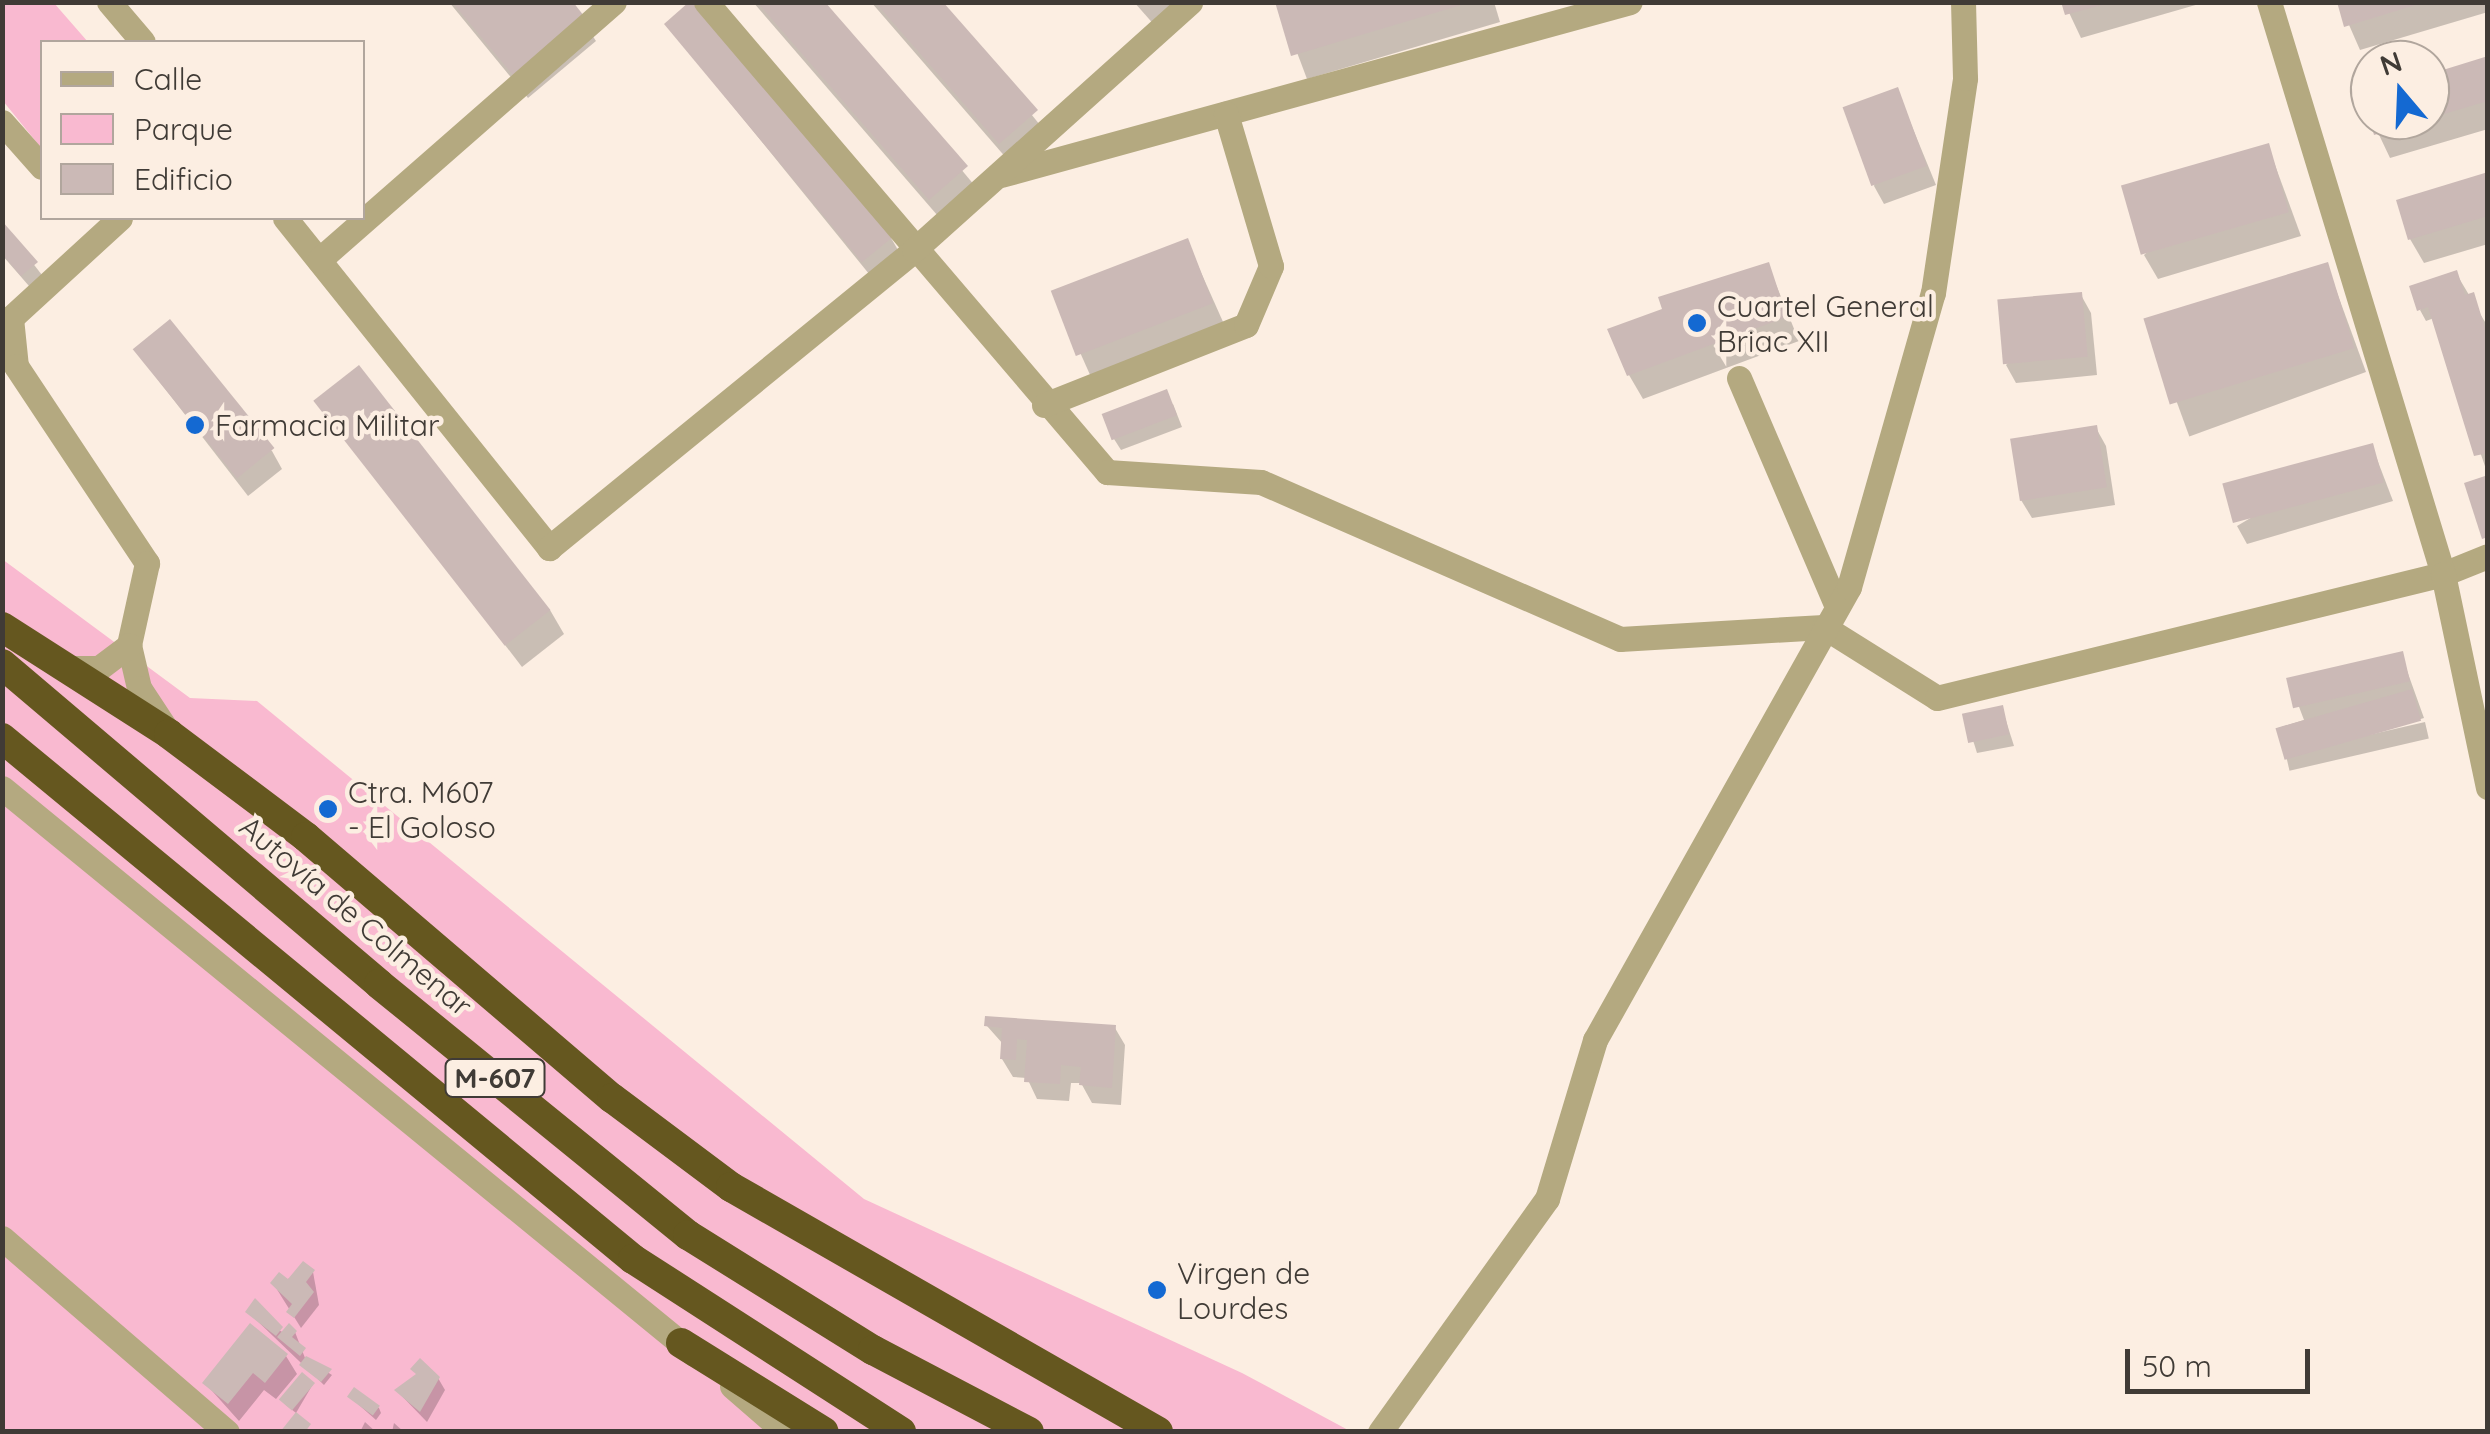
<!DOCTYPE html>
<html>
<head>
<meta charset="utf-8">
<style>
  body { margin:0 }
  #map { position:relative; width:2490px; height:1434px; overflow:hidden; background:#fceee2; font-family:Quicksand,sans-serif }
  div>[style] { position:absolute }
  .green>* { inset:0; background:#f9b9d0 }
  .shadow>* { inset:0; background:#0003; transform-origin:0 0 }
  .building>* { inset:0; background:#cbb9b6; transform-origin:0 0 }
  .minor>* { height:25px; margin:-12.5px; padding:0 12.5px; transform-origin:12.5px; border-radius:12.5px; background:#b4a980 }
  .highway>* { height:30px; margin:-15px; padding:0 15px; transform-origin:15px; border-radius:15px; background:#65571f }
  .dots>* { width:28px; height:28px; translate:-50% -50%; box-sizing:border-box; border:5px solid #fceee2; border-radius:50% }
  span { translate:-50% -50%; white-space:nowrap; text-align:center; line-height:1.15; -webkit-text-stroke:9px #fceee2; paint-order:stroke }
  .shield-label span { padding:2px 8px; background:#fceee2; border:2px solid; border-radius:8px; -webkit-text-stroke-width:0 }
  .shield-label { font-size:28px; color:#403b36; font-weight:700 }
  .poi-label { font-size:30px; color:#403b36 }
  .left { translate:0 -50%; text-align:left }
  .street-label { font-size:30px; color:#403b36 }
  .frame { position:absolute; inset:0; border:5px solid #403b36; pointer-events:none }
  .legend { position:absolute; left:40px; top:40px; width:325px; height:180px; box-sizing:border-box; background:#fceee2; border:2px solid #b1a69d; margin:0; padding:12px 18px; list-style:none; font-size:30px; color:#403b36 }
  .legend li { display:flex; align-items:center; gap:20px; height:50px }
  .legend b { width:50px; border:2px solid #b1a69d }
  .north { position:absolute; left:2350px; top:40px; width:100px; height:100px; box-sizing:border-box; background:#fceee2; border:2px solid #b1a69d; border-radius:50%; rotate:341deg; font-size:28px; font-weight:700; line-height:40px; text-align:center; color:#403b36 }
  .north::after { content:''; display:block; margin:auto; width:35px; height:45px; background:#1469d2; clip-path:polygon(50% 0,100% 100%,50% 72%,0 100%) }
  .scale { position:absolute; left:2125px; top:1349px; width:185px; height:45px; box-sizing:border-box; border:5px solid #403b36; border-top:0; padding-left:12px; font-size:30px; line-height:35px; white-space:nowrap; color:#403b36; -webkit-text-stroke:8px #fceee2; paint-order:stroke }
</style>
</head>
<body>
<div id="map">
  <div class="green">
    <div style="clip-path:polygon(2px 3px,54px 3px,88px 42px,42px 42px,42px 149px,3px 101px)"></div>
    <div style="clip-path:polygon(2px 559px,190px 698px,257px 701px,864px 1199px,1242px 1373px,1350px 1431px,3px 1431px)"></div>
  </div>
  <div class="shadow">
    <div style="clip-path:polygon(449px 2px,570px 2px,596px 41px,528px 98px)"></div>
    <div style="clip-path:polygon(753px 2px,822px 2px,980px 192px,944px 223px)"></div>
    <div style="clip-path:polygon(871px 2px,940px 2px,1049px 136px,1014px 167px)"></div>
    <div style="clip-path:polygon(1134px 2px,1198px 2px,1164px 36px)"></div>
    <div style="clip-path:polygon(1278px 2px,1494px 2px,1500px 22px,1307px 79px)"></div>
    <div style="clip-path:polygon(2064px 2px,2206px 2px,2081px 38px)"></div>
    <div style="clip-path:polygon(2339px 2px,2488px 2px,2488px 12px,2360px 50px)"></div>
    <div style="clip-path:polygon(667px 25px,891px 238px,905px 262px,878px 285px)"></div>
    <div style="clip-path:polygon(2488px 59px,2488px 129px,2390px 158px,2372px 120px,2430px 120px,2430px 77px)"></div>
    <div style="clip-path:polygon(1897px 90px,1936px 185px,1884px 204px,1874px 186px)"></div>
    <div style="clip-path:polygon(2268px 146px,2301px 236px,2158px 279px,2144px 255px)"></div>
    <div style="clip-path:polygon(2488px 174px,2488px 244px,2424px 263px,2410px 239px)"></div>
    <div style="clip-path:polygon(2px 224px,42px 275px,29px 286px,2px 255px)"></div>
    <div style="left:1187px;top:241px;width:95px;height:143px;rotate:66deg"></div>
    <div style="clip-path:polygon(1768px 265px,1799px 341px,1643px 399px,1629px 375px)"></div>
    <div style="left:2327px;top:265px;width:114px;height:188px;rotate:70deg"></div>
    <div style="clip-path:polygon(2456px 273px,2488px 327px,2488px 475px,2434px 318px,2426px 321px,2420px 310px)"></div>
    <div style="clip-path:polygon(2081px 295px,2091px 313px,2097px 375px,2016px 383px,2006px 365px)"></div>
    <div style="clip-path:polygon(135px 350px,272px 451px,282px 469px,248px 496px)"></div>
    <div style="clip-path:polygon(317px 401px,550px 610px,564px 634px,522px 667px)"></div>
    <div style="clip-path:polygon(1173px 404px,1182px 427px,1121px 450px,1114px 439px)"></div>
    <div style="clip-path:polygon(2096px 428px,2106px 446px,2115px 505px,2032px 518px,2021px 500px)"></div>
    <div style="clip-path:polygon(2372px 446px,2393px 501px,2247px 544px,2237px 526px)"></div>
    <div style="clip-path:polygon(2401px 654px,2424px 718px,2287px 758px,2278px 728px,2304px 720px,2290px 683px)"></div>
    <div style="clip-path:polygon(2002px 708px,2014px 746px,1977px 753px,1965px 715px)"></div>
    <div style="left:2425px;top:722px;width:17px;height:143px;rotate:77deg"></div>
    <div style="clip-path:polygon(987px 1026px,1115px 1028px,1125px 1045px,1121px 1105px,1092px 1103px,1081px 1083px,1071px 1083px,1069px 1101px,1037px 1099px,1027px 1078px,1013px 1077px,1002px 1059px,1003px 1044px)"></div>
    <div style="clip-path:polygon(313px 1272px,319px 1305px,301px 1328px,273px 1283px)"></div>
    <div style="clip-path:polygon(248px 1312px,284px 1333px,295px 1332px,305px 1358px,332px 1375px,324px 1385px)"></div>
    <div style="clip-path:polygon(286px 1356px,297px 1374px,276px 1399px,264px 1390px,239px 1421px,205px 1383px)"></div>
    <div style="clip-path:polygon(417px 1376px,438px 1378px,445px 1390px,427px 1422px,397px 1391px)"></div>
    <div style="clip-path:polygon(313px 1384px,296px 1413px,286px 1405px,283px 1400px)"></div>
    <div style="clip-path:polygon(350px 1397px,379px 1408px,381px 1413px,376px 1420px)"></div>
    <div style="clip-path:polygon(365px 1422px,376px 1432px,360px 1432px)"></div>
    <div style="clip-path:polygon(394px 1423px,404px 1432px,392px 1432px)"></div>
  </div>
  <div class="building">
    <div style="clip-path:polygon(452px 2px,573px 2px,584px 16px,513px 75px)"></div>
    <div style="clip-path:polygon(689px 2px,698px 2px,893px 237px,862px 262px,664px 24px)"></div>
    <div style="clip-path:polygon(757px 2px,825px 2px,968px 166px,929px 200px)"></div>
    <div style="clip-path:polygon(875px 2px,943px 2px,1038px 110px,999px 144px)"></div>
    <div style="clip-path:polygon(1275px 2px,1468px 2px,1468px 3px,1291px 56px)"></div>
    <div style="clip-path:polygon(2061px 2px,2106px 2px,2106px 4px,2065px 15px)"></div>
    <div style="clip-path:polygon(2337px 2px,2422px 2px,2422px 3px,2344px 27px)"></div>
    <div style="clip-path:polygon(2488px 56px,2488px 101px,2430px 118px,2430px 74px)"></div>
    <div style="left:1898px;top:87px;width:84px;height:59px;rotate:70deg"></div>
    <div style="clip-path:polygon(2370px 120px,2421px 120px,2421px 121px,2374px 135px)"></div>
    <div style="left:2269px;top:143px;width:72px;height:154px;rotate:74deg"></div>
    <div style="clip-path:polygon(2488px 172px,2488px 216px,2408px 240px,2396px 200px)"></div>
    <div style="clip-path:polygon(2px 221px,38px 262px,21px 276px,2px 254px)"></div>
    <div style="left:1188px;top:238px;width:70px;height:147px;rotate:69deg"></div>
    <div style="clip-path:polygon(1769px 262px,1787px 317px,1627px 376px,1607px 329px,1662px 309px,1658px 297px)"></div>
    <div style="left:2328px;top:262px;width:90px;height:193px;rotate:73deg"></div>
    <div style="clip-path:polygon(2457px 270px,2465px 295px,2474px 292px,2488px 338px,2488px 453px,2474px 456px,2428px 307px,2417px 311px,2409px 286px)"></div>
    <div style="left:2082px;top:292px;width:65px;height:85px;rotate:85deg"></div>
    <div style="left:170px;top:319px;width:166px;height:48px;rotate:51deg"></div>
    <div style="left:359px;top:365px;width:311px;height:58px;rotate:52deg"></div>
    <div style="left:1167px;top:389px;width:28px;height:70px;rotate:69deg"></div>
    <div style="left:2097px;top:425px;width:63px;height:88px;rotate:81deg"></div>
    <div style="left:2373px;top:443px;width:41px;height:156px;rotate:75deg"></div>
    <div style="clip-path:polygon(2488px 475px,2488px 537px,2482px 539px,2464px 483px)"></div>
    <div style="left:2403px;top:651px;width:31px;height:120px;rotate:77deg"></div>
    <div style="left:2412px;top:689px;width:33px;height:142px;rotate:74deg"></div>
    <div style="left:2003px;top:705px;width:30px;height:42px;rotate:78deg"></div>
    <div style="clip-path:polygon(985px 1016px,1116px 1025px,1112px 1088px,1079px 1085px,1081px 1067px,1061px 1065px,1060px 1084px,1024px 1082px,1027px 1040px,1017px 1039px,1016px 1060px,1000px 1059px,1002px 1028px,984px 1026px)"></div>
    <div style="clip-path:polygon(303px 1261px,315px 1270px,306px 1282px,314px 1292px,294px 1318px,286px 1312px,292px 1304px,270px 1283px,279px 1272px,288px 1279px)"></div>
    <div style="clip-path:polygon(255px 1298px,283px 1327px,276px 1336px,245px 1312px)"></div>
    <div style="clip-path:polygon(250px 1323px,288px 1354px,265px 1383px,253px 1373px,228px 1404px,202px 1383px)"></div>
    <div style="clip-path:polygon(289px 1323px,297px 1331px,292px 1337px,306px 1348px,300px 1356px,277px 1337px)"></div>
    <div style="clip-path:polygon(306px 1356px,332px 1369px,321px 1382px,299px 1365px)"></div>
    <div style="clip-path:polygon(420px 1358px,440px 1377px,420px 1412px,394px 1390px,416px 1374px,410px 1369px)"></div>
    <div style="left:302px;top:1372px;width:17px;height:36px;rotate:40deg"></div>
    <div style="left:354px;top:1387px;width:32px;height:12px;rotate:36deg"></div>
    <div style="clip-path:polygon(296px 1412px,311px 1424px,305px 1432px,280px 1432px)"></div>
  </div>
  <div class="minor">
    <div style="left:109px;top:2px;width:52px;rotate:49.6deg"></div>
    <div style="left:706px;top:2px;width:618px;rotate:49.53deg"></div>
    <div style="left:1107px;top:472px;width:154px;rotate:3.7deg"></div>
    <div style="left:1261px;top:482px;width:392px;rotate:23.6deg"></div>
    <div style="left:1620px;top:639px;width:204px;rotate:-3.4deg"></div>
    <div style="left:1824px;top:627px;width:133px;rotate:32.1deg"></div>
    <div style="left:1937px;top:698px;width:521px;rotate:-13.77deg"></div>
    <div style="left:2443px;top:574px;width:48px;rotate:-21.8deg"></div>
    <div style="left:2269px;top:2px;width:598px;rotate:73.08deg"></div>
    <div style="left:2443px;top:574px;width:218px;rotate:78.1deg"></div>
    <div style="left:2px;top:122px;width:60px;rotate:48.4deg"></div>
    <div style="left:1001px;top:175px;width:652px;rotate:-15.38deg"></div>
    <div style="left:120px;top:218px;width:148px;rotate:137.5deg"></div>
    <div style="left:11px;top:318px;width:48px;rotate:84.1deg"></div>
    <div style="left:16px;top:366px;width:237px;rotate:56.4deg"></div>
    <div style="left:147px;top:563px;width:84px;rotate:102.4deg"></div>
    <div style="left:129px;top:645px;width:44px;rotate:76.9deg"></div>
    <div style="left:139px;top:688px;width:49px;rotate:56.6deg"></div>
    <div style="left:285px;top:218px;width:423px;rotate:51.3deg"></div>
    <div style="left:549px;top:548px;width:471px;rotate:-39.2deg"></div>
    <div style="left:914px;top:250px;width:371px;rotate:-41.9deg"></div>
    <div style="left:319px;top:260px;width:392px;rotate:-41.2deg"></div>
    <div style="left:1739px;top:378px;width:249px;rotate:66.8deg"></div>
    <div style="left:1044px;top:405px;width:217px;rotate:-21.6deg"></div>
    <div style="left:1246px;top:325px;width:64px;rotate:-67deg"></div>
    <div style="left:1271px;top:266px;width:159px;rotate:-106.5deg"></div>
    <div style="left:64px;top:668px;width:35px"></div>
    <div style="left:99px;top:668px;width:38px;rotate:-37deg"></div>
    <div style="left:2px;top:788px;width:894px;rotate:39.28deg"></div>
    <div style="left:2px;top:1238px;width:297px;rotate:40.8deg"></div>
    <div style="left:732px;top:1386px;width:70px;rotate:41deg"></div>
    <div style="left:1380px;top:1432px;width:287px;rotate:-54.4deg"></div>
    <div style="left:1547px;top:1199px;width:166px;rotate:-73.2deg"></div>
    <div style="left:1595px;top:1040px;width:519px;rotate:-60.72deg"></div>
    <div style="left:1849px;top:587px;width:306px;rotate:-74.1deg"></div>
    <div style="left:1933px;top:293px;width:217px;rotate:-81.5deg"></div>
    <div style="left:1965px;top:78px;width:76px;rotate:-91.5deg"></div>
  </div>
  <div class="highway">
    <div style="left:2px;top:627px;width:198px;rotate:32.6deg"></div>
    <div style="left:169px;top:734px;width:171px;rotate:36.9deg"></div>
    <div style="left:306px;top:837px;width:402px;rotate:40.5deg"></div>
    <div style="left:612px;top:1098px;width:149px;rotate:36.8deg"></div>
    <div style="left:731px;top:1187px;width:492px;rotate:29.8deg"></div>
    <div style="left:2px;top:664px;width:494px;rotate:40.3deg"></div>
    <div style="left:379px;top:984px;width:398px;rotate:39.1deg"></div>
    <div style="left:688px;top:1235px;width:218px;rotate:31.9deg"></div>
    <div style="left:873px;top:1350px;width:176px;rotate:27.7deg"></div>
    <div style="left:2px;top:738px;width:818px;rotate:39.55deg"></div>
    <div style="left:633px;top:1259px;width:319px;rotate:32.8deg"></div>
    <div style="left:681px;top:1343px;width:168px;rotate:31.9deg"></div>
  </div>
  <div class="dots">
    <div style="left:1697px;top:323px;background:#1469d2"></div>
    <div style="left:195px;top:425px;background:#1469d2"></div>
    <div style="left:328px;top:809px;background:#1469d2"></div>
    <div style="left:1157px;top:1290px;background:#1469d2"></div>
  </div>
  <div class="shield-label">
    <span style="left:495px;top:1078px">M-607</span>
  </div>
  <div class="poi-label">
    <span class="left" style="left:1717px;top:323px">Cuartel General<br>Briac XII</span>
    <span class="left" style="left:215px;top:425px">Farmacia Militar</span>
    <span class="left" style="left:348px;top:809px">Ctra. M607<br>- El Goloso</span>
    <span class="left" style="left:1177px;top:1290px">Virgen de<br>Lourdes</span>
  </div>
  <div class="street-label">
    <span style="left:356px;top:916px;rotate:40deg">Autovía de Colmenar</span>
  </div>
  <div class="frame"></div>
  <ul class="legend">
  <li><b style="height:12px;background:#b4a980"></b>Calle</li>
  <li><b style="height:28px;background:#f9b9d0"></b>Parque</li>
  <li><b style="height:28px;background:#cbb9b6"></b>Edificio</li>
  </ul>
  <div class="north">N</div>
  <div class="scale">50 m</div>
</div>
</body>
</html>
